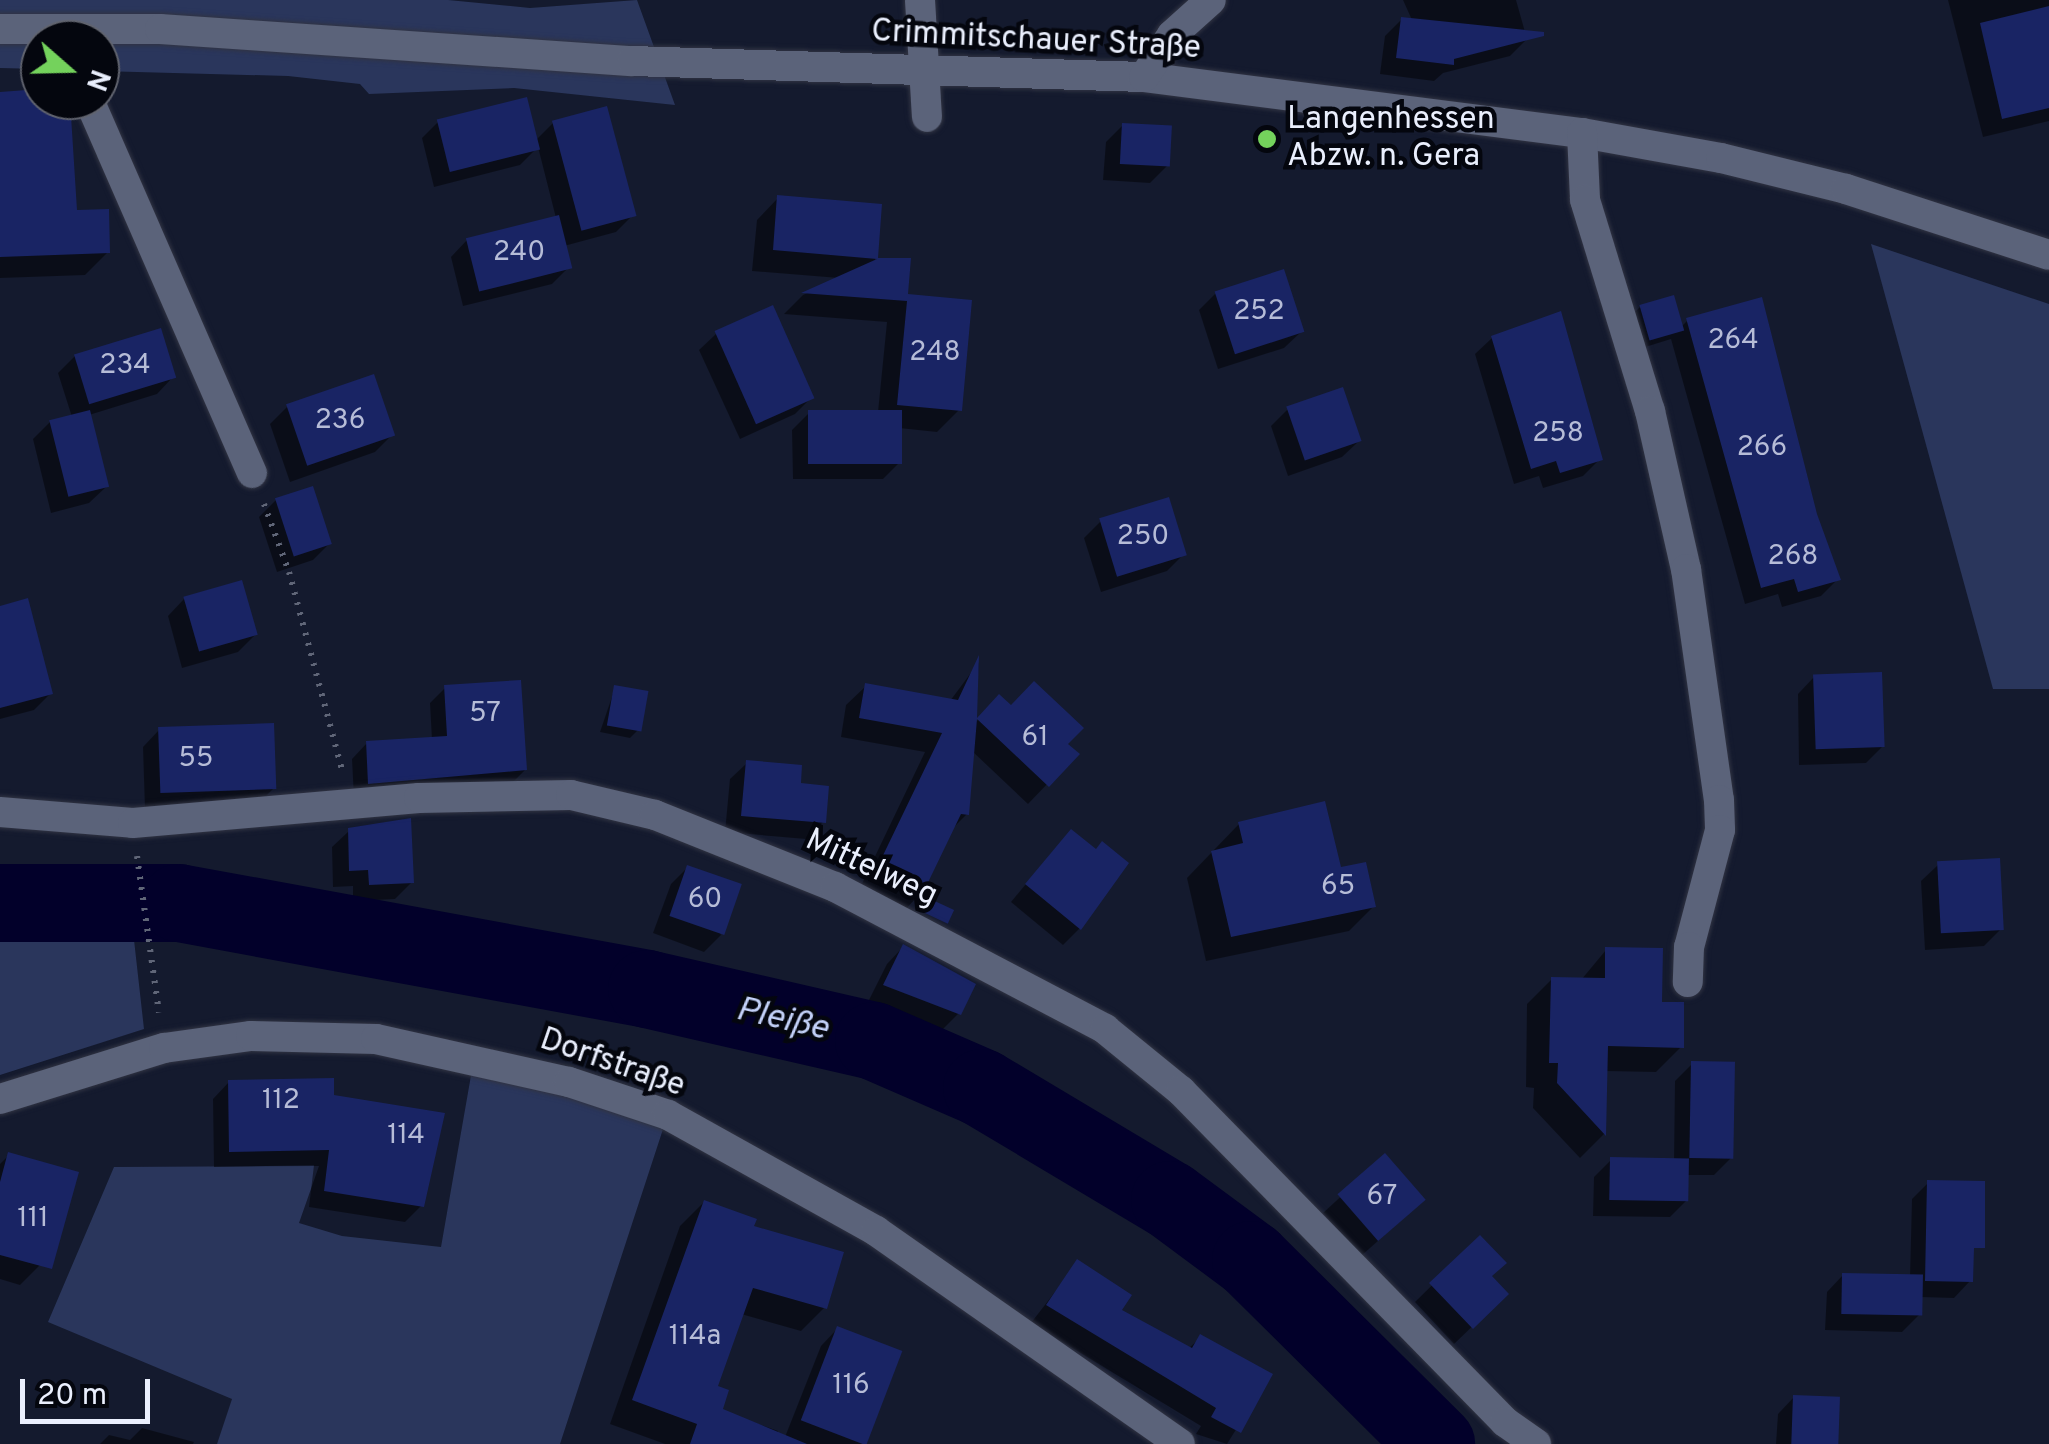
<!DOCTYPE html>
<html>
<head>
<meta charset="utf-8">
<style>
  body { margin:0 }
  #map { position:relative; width:2049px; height:1444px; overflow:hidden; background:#141a2e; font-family:Overpass,sans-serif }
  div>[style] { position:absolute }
  .green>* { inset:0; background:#2a365c }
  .shadow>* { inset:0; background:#0007 }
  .river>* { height:78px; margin:-39px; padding:0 39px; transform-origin:39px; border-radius:39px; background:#02002a }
  .building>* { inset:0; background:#192464; transform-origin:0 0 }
  .path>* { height:6px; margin-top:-3px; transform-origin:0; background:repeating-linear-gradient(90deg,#606678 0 2.5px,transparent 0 10.5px) }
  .roads { filter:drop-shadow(0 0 2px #313443) drop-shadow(0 0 2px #313443) }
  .minor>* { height:30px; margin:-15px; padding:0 15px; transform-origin:15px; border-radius:15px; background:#5b637a }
  .dots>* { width:28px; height:28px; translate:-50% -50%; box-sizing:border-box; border:5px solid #04060e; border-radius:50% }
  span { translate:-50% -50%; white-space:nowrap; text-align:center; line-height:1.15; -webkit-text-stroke:9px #04060e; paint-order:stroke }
  .number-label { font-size:28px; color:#b6bcd7 }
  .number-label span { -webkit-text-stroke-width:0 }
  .street-label { font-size:32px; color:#eaeffd }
  .poi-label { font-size:32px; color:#eaeffd }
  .left { translate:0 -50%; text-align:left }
  .water-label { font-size:35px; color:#c3d1f8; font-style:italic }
  .north { position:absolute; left:20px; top:20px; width:100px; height:100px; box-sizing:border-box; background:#04060e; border:2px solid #60636e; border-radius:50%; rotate:110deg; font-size:28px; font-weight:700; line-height:40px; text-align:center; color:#eaeffd }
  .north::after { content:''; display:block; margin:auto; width:35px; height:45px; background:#74d25c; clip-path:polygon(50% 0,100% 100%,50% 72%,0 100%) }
  .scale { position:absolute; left:20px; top:1379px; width:130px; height:45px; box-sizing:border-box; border:5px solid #eaeffd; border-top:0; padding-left:12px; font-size:30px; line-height:35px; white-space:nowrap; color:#eaeffd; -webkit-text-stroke:8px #04060e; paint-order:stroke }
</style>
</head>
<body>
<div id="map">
  <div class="green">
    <div style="clip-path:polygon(0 0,448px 0,530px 8px,637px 0,675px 105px,514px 88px,369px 94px,360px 84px,288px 76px,100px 71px,100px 40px,40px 40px,40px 69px,0 68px)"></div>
    <div style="clip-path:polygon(1871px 244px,2049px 304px,2049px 689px,1993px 689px)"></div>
    <div style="clip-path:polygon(132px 922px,144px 1029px,0 1075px,0 926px,73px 929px)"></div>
    <div style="clip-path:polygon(473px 1064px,666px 1120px,560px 1444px,217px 1444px,232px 1399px,48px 1322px,114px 1167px,319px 1166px,299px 1223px,342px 1236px,441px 1247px)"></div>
  </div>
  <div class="shadow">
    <div style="clip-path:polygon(1403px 0,1516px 0,1527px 39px,1510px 56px,1443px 73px,1434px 81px,1380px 74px,1385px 36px,1402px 19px,1412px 20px)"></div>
    <div style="clip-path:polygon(1948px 0,2049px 0,2049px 121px,1983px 137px)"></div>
    <div style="clip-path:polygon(40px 92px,40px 100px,68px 100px,75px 212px,108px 252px,85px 275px,0 278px,0 94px)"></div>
    <div style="clip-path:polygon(439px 121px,535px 141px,553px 123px,633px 215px,616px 232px,564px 246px,569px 267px,552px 284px,463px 306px,451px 257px,467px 240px,556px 218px,538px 147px,520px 165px,434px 187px,422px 138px)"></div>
    <div style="clip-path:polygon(1123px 125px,1167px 166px,1150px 183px,1103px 180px,1106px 142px)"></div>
    <div style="clip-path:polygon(778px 198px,880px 206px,875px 261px,906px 296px,959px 410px,937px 432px,899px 428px,900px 462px,883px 479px,793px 479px,792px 430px,809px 413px,878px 412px,887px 322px,784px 314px,803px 295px,839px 278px,752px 271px,757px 220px)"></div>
    <div style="clip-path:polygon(1216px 293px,1301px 332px,1284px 348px,1218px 369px,1199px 310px)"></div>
    <div style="clip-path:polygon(1641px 306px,1680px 328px,1688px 320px,1815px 514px,1838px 579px,1821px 596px,1782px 607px,1778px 594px,1745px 604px,1671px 339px,1642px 348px,1633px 314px)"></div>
    <div style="clip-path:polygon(716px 334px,812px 397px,795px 414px,740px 439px,699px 350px)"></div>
    <div style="clip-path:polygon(1492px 338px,1600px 459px,1583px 476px,1543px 488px,1539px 476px,1514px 484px,1475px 354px)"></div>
    <div style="clip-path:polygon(75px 356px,173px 377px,157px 394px,89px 415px,106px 487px,89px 503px,51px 513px,33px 439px,50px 422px,72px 417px,58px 373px)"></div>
    <div style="clip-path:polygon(287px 407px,392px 435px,375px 452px,290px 482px,270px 424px)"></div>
    <div style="clip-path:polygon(1288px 409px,1359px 441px,1342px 457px,1288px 476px,1271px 426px)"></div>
    <div style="clip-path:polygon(276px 500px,330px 543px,313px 560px,277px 572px,259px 517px)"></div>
    <div style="clip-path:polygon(1101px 521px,1184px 554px,1167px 571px,1101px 592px,1084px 538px)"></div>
    <div style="clip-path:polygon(184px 599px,255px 635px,238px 652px,182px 668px,168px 616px)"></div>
    <div style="clip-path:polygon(0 608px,51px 693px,34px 710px,0 719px)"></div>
    <div style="clip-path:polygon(979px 662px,974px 724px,999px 698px,1076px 754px,1028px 804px,972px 751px,967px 814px,950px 831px,919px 895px,900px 915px,857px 894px,925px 752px,841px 737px,846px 705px,866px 686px,950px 701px)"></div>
    <div style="clip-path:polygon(1814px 677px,1883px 746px,1866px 763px,1799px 765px,1798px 694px)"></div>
    <div style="clip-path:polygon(445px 688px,525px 770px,510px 785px,354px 798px,352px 759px,367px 743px,432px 740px,430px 703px)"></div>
    <div style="clip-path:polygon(615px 688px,638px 730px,630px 738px,600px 732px)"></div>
    <div style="clip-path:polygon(159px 730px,274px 788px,257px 805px,145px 809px,143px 747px)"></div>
    <div style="clip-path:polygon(747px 763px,798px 785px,823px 822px,806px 839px,725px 832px,730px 779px)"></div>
    <div style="clip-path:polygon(409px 820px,412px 882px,395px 899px,353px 901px,353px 886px,333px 887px,332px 847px,349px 831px)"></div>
    <div style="clip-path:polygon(1239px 824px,1339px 870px,1374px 906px,1349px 931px,1206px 961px,1187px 878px)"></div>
    <div style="clip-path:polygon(1055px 849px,1080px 928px,1063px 945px,1011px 902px)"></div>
    <div style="clip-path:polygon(1938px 865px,2001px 929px,1984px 946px,1925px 950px,1921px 881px)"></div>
    <div style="clip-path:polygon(688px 867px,721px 935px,704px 952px,653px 933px,671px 884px)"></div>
    <div style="clip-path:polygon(903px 947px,959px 1013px,942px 1030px,868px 1002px,887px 964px)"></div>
    <div style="clip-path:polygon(1606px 950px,1660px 1004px,1681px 1047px,1656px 1072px,1605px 1071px,1604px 1134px,1580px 1158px,1533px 1108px,1534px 1088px,1526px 1087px,1527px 1004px,1552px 979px,1581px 980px)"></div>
    <div style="clip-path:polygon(1692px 1064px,1731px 1158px,1714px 1175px,1687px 1175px,1686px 1201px,1670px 1217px,1593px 1216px,1594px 1177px,1611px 1160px,1674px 1161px,1675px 1081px)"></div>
    <div style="clip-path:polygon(229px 1082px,442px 1115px,421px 1206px,405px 1222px,309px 1207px,314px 1165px,214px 1167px,213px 1099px)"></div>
    <div style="clip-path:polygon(9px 1155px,40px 1265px,20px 1285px,0 1279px,0 1164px)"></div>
    <div style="clip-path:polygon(1385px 1156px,1406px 1216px,1361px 1256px,1323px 1213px)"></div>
    <div style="clip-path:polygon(1928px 1183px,1968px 1249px,1970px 1281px,1954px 1298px,1920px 1297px,1919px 1315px,1902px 1332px,1825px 1330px,1827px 1292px,1843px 1275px,1910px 1277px,1912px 1199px)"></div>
    <div style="clip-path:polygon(704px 1202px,825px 1307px,801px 1331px,741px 1314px,715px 1387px,719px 1410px,778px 1431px,773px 1444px,665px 1444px,610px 1424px,680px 1226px)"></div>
    <div style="clip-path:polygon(1480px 1238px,1489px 1277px,1506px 1294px,1454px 1344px,1415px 1302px)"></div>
    <div style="clip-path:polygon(1078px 1262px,1118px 1311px,1188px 1349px,1201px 1337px,1270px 1375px,1227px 1444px,1196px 1434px,1201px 1426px,1031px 1323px)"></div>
    <div style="clip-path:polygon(837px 1329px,899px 1353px,863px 1444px,804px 1444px,785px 1437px,821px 1346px)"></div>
    <div style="clip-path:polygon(1794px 1397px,1836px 1444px,1776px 1444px,1778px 1414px)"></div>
    <div style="clip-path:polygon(142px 1428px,194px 1442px,193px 1444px,100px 1444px,109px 1435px,130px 1440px)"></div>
  </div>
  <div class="river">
    <div style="left:0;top:903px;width:179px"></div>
    <div style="left:179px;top:903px;width:476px;rotate:10.4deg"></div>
    <div style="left:647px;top:989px;width:233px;rotate:12.9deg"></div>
    <div style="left:874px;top:1041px;width:118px;rotate:23.5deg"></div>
    <div style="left:982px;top:1088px;width:219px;rotate:30.8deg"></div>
    <div style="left:1170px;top:1200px;width:101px;rotate:36.5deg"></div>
    <div style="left:1251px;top:1260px;width:261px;rotate:44.8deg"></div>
  </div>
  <div class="building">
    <div style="clip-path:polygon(2049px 6px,2049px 108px,2002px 119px,1980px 23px)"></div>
    <div style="clip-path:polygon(1401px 17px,1544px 32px,1544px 36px,1454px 59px,1454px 65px,1396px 58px)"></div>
    <div style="clip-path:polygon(40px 89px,40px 100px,70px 100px,77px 210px,109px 209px,110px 253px,0 257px,0 92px)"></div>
    <div style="left:527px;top:97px;width:54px;height:93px;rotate:76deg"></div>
    <div style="left:607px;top:106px;width:114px;height:57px;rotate:75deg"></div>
    <div style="left:1122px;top:123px;width:50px;height:41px;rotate:3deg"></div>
    <div style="clip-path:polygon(777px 195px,882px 204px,878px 258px,911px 258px,908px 294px,972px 300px,962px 411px,897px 405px,907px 301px,801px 293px,877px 259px,773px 250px)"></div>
    <div style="left:559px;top:215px;width:55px;height:96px;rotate:76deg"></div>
    <div style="left:1284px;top:269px;width:66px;height:73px;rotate:72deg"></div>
    <div style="left:1674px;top:295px;width:37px;height:36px;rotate:74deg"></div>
    <div style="clip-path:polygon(1762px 297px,1817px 514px,1841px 580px,1798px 592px,1794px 579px,1761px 588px,1686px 318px)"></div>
    <div style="left:773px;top:305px;width:102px;height:64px;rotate:66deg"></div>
    <div style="clip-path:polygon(1561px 311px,1603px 460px,1560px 473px,1556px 461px,1531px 469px,1491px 336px)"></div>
    <div style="left:161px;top:328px;width:52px;height:91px;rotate:73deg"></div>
    <div style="left:374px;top:374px;width:65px;height:93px;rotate:71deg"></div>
    <div style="left:1343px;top:387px;width:57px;height:60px;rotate:71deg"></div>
    <div style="left:90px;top:410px;width:79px;height:42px;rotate:76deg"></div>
    <div style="left:808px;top:410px;width:94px;height:54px"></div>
    <div style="left:313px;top:486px;width:61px;height:40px;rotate:72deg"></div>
    <div style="left:1169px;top:497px;width:61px;height:73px;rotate:73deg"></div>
    <div style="left:242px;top:580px;width:57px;height:61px;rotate:74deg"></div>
    <div style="clip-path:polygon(28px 598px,53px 694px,0 708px,0 606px)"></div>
    <div style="clip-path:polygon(979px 655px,977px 718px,999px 694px,1011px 705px,1034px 681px,1084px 728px,1068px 744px,1080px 754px,1049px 787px,977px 719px,969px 815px,961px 814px,921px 897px,874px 874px,942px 733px,859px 718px,865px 683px,958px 700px)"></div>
    <div style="left:1882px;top:672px;width:75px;height:69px;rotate:88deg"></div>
    <div style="clip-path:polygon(521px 680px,527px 770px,368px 784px,366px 741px,447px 736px,444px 685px)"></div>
    <div style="left:614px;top:685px;width:35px;height:41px;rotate:10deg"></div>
    <div style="left:274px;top:723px;width:66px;height:116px;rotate:88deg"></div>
    <div style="clip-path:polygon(746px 760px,802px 765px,801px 783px,829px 786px,826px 823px,741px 816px)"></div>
    <div style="clip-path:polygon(1325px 801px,1341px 867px,1366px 862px,1376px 907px,1231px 937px,1211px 851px,1243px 843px,1238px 822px)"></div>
    <div style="clip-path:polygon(411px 818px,414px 883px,369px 885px,368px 870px,349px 871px,348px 828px)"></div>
    <div style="clip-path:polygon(1071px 829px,1096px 849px,1102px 841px,1129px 863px,1081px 930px,1025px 884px)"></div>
    <div style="left:2000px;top:858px;width:72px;height:63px;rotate:87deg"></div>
    <div style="left:687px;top:865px;width:58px;height:54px;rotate:19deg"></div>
    <div style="left:926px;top:897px;width:31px;height:15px;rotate:25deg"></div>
    <div style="clip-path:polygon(903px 944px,976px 984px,961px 1015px,883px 985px)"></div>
    <div style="clip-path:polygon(1605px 947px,1663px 948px,1662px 1002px,1684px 1002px,1684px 1048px,1608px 1046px,1606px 1136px,1557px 1083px,1558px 1063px,1549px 1063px,1551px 977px,1605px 978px)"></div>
    <div style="left:1691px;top:1061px;width:44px;height:97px;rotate:1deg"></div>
    <div style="clip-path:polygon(334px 1078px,334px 1095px,445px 1113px,424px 1207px,324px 1191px,329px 1150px,229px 1152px,228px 1080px)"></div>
    <div style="clip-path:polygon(8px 1152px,79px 1172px,52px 1269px,0 1255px,0 1182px)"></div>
    <div style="left:1385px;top:1153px;width:62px;height:63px;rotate:49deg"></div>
    <div style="left:1610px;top:1157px;width:79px;height:43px;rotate:1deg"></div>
    <div style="clip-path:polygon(1927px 1180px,1985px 1181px,1985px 1248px,1974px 1248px,1973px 1282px,1925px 1281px)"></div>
    <div style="clip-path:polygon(704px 1200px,757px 1219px,754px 1226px,844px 1252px,827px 1309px,753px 1288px,718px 1386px,729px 1390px,723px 1409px,807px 1444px,690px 1444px,697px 1424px,632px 1400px)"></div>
    <div style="clip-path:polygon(1480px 1235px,1507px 1263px,1492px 1276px,1509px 1294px,1473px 1329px,1429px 1283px)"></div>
    <div style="clip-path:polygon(1077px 1259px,1132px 1295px,1122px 1310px,1192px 1348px,1200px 1334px,1273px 1374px,1241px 1433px,1211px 1417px,1216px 1408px,1046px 1305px)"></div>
    <div style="left:1842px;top:1273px;width:81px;height:41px;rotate:1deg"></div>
    <div style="left:837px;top:1326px;width:70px;height:101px;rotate:21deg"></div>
    <div style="left:1793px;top:1395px;width:47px;height:49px;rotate:2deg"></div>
  </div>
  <div class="path">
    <div style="left:264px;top:504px;width:72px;rotate:69.8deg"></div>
    <div style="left:289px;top:572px;width:205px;rotate:75deg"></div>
    <div style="left:137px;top:856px;width:158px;rotate:82deg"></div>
  </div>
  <div class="roads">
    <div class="minor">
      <div style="left:920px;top:0;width:117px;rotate:86.6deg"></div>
      <div style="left:0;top:29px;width:160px"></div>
      <div style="left:160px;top:29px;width:473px;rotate:3.9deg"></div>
      <div style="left:632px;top:61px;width:512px;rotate:1.79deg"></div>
      <div style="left:1144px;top:77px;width:442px;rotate:7.3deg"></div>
      <div style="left:1582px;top:133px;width:141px;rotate:10.2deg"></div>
      <div style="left:1721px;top:158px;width:129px;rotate:13.9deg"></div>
      <div style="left:1846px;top:189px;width:213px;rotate:18deg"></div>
      <div style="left:1144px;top:77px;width:50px;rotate:-56.3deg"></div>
      <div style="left:1172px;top:35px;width:52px;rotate:-41.9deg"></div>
      <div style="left:89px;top:100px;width:407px;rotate:66.4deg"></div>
      <div style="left:1582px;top:133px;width:67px;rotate:87.4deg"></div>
      <div style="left:1585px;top:200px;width:221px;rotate:72.9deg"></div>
      <div style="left:1650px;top:411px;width:162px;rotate:77.2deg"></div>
      <div style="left:1686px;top:569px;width:233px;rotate:81.9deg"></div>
      <div style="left:1719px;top:800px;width:30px;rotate:88deg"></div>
      <div style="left:1720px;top:830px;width:121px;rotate:104.8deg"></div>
      <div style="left:1689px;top:947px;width:35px;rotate:92deg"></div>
      <div style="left:0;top:812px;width:133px;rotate:4.7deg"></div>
      <div style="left:133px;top:823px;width:287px;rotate:-5deg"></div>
      <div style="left:419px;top:798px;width:152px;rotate:-1.1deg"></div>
      <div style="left:571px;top:795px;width:86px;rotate:13.4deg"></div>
      <div style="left:655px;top:815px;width:194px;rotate:21.8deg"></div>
      <div style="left:835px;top:887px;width:305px;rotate:27.7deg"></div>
      <div style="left:1105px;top:1029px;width:98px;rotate:39.2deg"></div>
      <div style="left:1181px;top:1091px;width:463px;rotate:45.6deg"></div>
      <div style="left:1505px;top:1422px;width:38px;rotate:35deg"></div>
      <div style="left:0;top:1099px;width:172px;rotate:-17.3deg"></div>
      <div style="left:164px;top:1048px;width:88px;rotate:-7.9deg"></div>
      <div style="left:251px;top:1036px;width:125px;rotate:1.4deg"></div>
      <div style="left:376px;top:1039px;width:198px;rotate:12.6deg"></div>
      <div style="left:569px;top:1082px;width:104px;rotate:18.4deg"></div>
      <div style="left:668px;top:1115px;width:238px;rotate:29.1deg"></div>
      <div style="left:876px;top:1231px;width:371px;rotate:35deg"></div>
    </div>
  </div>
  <div class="dots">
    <div style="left:1267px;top:139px;background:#74d25c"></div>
  </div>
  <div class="number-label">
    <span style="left:519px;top:253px">240</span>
    <span style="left:1259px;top:312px">252</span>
    <span style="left:1733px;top:341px">264</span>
    <span style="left:935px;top:353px">248</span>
    <span style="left:125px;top:366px">234</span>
    <span style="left:340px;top:421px">236</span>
    <span style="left:1558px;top:434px">258</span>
    <span style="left:1762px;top:448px">266</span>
    <span style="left:1143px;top:537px">250</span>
    <span style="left:1793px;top:557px">268</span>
    <span style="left:485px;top:714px">57</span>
    <span style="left:1035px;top:738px">61</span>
    <span style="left:196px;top:759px">55</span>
    <span style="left:1338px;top:887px">65</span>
    <span style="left:705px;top:900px">60</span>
    <span style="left:281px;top:1101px">112</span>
    <span style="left:406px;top:1136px">114</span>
    <span style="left:1382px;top:1197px">67</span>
    <span style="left:33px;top:1219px">111</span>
    <span style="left:695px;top:1337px">114a</span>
    <span style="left:851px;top:1386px">116</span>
  </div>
  <div class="street-label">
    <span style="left:1036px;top:41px;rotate:3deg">Crimmitschauer Straße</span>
    <span style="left:871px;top:869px;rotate:25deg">Mittelweg</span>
    <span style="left:612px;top:1064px;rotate:19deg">Dorfstraße</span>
  </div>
  <div class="poi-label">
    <span class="left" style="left:1287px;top:139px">Langenhessen<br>Abzw. n. Gera</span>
  </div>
  <div class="water-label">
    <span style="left:782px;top:1020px;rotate:13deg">Pleiße</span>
  </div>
  <div class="north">N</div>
  <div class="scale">20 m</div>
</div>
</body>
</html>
